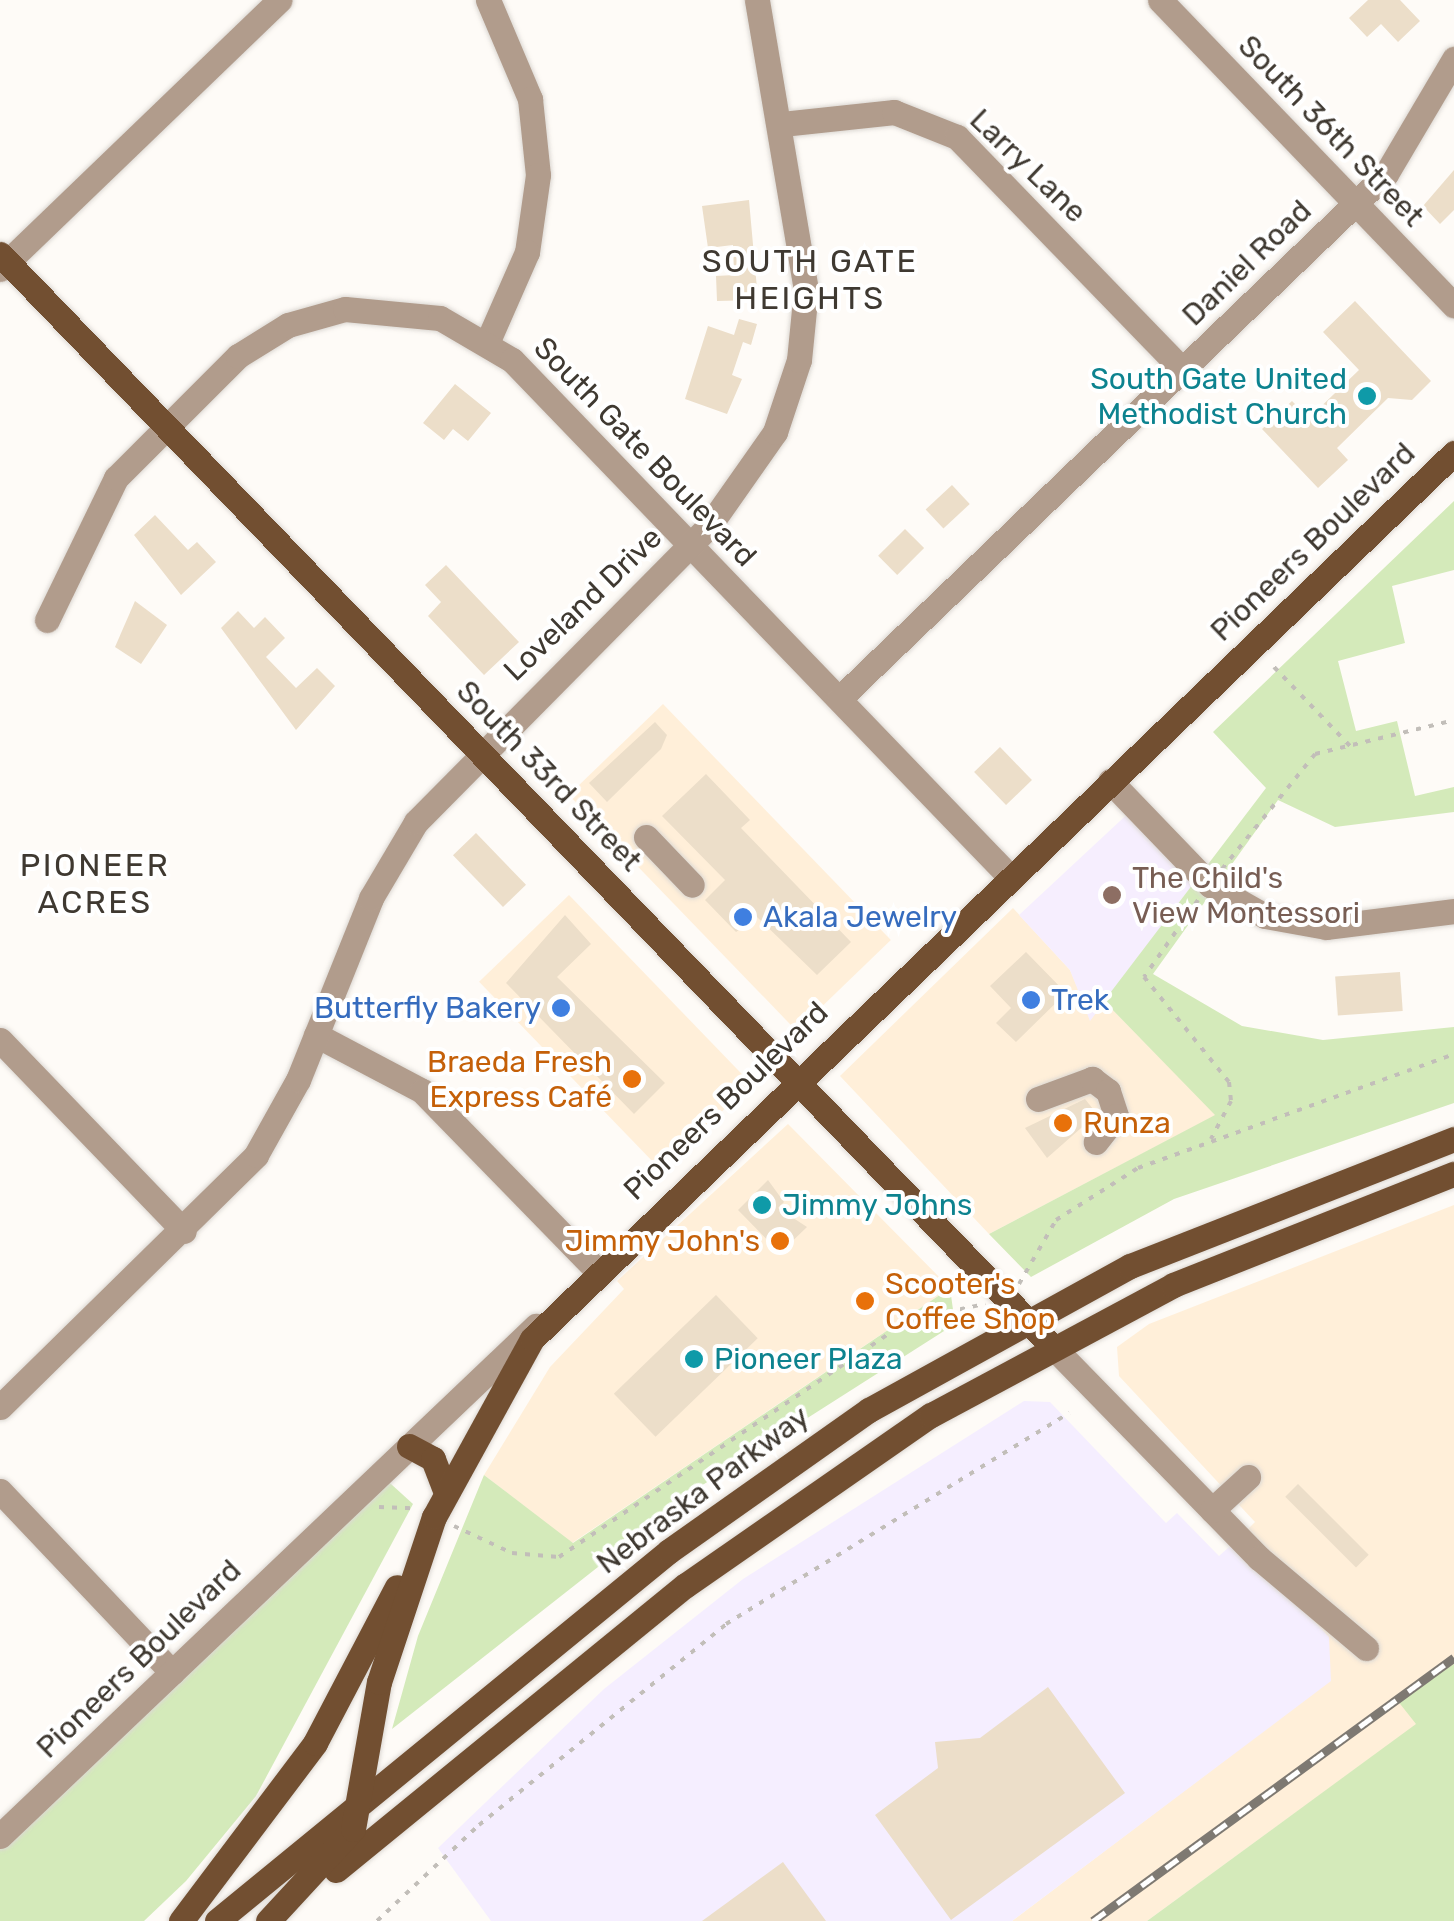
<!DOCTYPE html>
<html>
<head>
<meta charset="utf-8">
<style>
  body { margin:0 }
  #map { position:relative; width:1454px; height:1921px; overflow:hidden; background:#fefbf7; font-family:Rubik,sans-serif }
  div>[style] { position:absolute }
  .built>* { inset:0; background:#ffefd9; transform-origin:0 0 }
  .industrial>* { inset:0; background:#f5eeff }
  .education>* { inset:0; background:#f6eefe }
  .green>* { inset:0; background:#d4eaba }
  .building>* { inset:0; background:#ecdec9; transform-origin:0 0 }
  .path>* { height:4px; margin-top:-2px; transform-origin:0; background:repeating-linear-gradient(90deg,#c2beb9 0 5px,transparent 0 13px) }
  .roads { filter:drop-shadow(0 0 2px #dcd8d3) drop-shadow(0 0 2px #dcd8d3) }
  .minor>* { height:25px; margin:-12.5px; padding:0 12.5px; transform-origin:12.5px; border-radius:12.5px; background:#b19c8c }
  .major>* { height:25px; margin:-12.5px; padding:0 12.5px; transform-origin:12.5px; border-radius:12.5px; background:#724f31 }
  .rail>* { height:9px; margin-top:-4.5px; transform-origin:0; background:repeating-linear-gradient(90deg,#fff 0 15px,#7e7972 0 30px); box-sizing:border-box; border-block:2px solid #7e7972 }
  .dots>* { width:28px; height:28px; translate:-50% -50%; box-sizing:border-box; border:5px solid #fff; border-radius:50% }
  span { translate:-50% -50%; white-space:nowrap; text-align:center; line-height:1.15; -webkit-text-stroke:8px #fff; paint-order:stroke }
  .street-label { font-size:30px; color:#3f3931 }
  .culture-label { font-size:30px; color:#0d838f }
  .right { translate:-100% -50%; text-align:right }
  .left { translate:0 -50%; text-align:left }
  .education-label { font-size:30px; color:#785e54 }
  .shop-label { font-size:30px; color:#366cbe }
  .food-label { font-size:30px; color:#c56008 }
  .neighbourhood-label { font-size:32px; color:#3f3931; letter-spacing:2.5px }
</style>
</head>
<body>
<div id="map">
  <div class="built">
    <div style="left:663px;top:704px;width:328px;height:131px;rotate:46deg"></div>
    <div style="left:569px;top:895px;width:262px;height:125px;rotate:46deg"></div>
    <div style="clip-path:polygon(1013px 908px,1070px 970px,1091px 1019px,1104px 1001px,1216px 1115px,989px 1234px,840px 1076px)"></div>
    <div style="clip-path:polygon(788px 1124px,950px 1288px,572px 1543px,484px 1475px,550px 1367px,624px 1289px,617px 1281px)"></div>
    <div style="clip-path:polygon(1454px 1205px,1454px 1697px,1147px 1921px,1012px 1921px,1331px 1680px,1237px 1540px,1255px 1522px,1119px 1376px,1117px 1347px,1149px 1324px)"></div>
  </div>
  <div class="industrial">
    <div style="clip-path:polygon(1024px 1401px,1050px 1402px,1166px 1523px,1177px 1513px,1219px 1556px,1237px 1540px,1329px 1637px,1331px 1681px,1012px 1921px,491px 1921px,438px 1848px,604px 1689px,743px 1579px)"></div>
  </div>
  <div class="education">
    <div style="clip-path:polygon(1135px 807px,1200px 875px,1090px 1021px,1070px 970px,1019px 915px)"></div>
  </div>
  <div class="green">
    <div style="clip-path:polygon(1454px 501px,1454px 570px,1392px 586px,1405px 643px,1338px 661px,1356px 731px,1397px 721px,1415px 796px,1454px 787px,1454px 812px,1335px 827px,1278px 800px,1153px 974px,1242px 1026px,1323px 1040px,1454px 1027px,1454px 1103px,1174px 1199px,1031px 1277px,989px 1234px,1215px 1115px,1104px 1001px,1266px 788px,1213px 732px)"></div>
    <div style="clip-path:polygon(950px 1288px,955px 1324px,701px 1486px,392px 1729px,418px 1636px,484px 1475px,573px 1543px)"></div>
    <div style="clip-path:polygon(380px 1474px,413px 1504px,256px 1796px,186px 1881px,144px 1921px,0 1921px,0 1836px)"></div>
    <div style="clip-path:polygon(1454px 1664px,1454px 1921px,1147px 1921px,1416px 1724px,1397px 1700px)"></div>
  </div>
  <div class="building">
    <div style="clip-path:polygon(1368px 0,1400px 0,1420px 21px,1398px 42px,1381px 24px,1367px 37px,1349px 18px)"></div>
    <div style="clip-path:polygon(1454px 170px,1454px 210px,1440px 224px,1423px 206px)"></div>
    <div style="clip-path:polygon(749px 200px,758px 300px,717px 301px,716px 276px,734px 275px,733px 245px,708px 248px,702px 206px)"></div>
    <div style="clip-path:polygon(1355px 301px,1431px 381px,1412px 400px,1388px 398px,1337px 448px,1348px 460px,1318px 488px,1262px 429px,1292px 401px,1309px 418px,1359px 370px,1323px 332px)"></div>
    <div style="clip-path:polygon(739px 319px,757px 324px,751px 345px,743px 342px,732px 375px,742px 379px,727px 414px,685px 399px,708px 326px,734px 335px)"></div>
    <div style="clip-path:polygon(455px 384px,491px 413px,468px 441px,453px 429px,444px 440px,423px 423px)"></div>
    <div style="left:952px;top:485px;width:26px;height:36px;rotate:47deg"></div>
    <div style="clip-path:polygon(155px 515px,188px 550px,197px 542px,216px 562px,181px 595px,134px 535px)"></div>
    <div style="left:905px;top:529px;width:27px;height:38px;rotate:45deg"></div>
    <div style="clip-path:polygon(446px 565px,519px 642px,484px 675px,428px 616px,441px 602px,425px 585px)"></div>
    <div style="clip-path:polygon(135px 601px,167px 625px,141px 664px,115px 647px)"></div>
    <div style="clip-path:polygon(238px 611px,254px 628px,265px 617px,285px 638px,266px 657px,296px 688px,317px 668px,335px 686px,296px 730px,221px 628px)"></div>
    <div style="clip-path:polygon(655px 722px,667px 735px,661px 749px,607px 802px,589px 783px)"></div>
    <div style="left:1000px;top:747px;width:46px;height:36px;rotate:46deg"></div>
    <div style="clip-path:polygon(706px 774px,750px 820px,741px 828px,851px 942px,817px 975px,757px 917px,736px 932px,705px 900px,725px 880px,662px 816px)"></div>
    <div style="left:476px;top:833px;width:72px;height:32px;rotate:46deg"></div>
    <div style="clip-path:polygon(565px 915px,591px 944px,557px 977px,665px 1083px,634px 1114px,506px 983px)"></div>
    <div style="clip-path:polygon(1026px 952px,1066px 993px,1016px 1042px,996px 1023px,1011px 1008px,990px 986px)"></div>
    <div style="left:1400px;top:972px;width:39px;height:65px;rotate:86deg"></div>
    <div style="clip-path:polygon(1085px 1099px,1097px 1114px,1047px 1158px,1025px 1128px)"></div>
    <div style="clip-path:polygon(768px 1180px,784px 1202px,778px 1208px,807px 1227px,780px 1253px,738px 1210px)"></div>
    <div style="left:716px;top:1295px;width:60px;height:142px;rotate:46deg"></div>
    <div style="left:1298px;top:1484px;width:100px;height:18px;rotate:45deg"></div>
    <div style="clip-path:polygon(1048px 1687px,1125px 1793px,951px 1920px,875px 1815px,938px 1768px,935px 1742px,980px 1738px)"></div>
    <div style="clip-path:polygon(783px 1862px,826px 1921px,702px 1921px)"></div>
  </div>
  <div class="path">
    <div style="left:1274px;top:667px;width:110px;rotate:46.1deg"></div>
    <div style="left:1222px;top:869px;width:148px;rotate:-51deg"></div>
    <div style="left:1315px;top:754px;width:143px;rotate:-13.7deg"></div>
    <div style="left:1198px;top:900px;width:94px;rotate:125deg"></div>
    <div style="left:1144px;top:977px;width:135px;rotate:51deg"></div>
    <div style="left:1229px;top:1082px;width:19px;rotate:84deg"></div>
    <div style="left:1231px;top:1101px;width:43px;rotate:117.8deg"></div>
    <div style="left:1019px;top:1284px;width:74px;rotate:-60deg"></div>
    <div style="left:1056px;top:1220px;width:97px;rotate:-32.4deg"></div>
    <div style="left:1138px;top:1168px;width:336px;rotate:-19.8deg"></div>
    <div style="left:379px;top:1507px;width:34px;rotate:2deg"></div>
    <div style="left:454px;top:1526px;width:64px;rotate:25deg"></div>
    <div style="left:512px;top:1553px;width:47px;rotate:4.9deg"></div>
    <div style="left:559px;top:1557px;width:423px;rotate:-34.1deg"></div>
    <div style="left:909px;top:1320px;width:78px;rotate:-11.9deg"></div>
    <div style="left:377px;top:1921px;width:140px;rotate:-43.3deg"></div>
    <div style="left:479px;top:1825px;width:318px;rotate:-39.1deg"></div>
    <div style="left:726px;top:1624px;width:403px;rotate:-31.6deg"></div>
  </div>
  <div class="roads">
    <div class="minor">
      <div style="left:488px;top:0;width:108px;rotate:67deg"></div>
      <div style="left:530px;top:99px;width:76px;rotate:84deg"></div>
      <div style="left:538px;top:175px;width:78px;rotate:98.1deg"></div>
      <div style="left:527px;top:252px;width:97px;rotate:113.7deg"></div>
      <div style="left:1160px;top:0;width:424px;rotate:46.1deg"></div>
      <div style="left:782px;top:124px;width:113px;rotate:-6.1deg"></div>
      <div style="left:894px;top:112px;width:68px;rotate:21.6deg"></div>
      <div style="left:957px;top:137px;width:325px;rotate:45.9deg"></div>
      <div style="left:0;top:269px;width:388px;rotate:-43.9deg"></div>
      <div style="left:47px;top:620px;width:158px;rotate:-64.1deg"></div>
      <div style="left:116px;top:478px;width:173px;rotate:-45deg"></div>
      <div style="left:238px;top:356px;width:59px;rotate:-31.8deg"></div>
      <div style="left:288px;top:325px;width:59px;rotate:-15.7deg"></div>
      <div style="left:345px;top:309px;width:95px;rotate:5.4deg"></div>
      <div style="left:440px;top:318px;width:83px;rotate:30.3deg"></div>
      <div style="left:512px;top:360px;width:716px;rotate:46.07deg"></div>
      <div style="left:839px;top:699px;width:758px;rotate:-43.82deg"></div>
      <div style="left:1386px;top:174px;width:134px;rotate:-59.4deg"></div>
      <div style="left:1110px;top:781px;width:144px;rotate:46.1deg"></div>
      <div style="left:1210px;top:885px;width:63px;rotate:29.4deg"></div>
      <div style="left:1265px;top:916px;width:62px;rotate:10.2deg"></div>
      <div style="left:1326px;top:927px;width:129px;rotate:-7.1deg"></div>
      <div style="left:646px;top:837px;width:66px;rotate:46.2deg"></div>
      <div style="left:316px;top:1035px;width:120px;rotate:27.8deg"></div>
      <div style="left:422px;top:1091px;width:249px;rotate:45.7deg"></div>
      <div style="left:0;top:1040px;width:265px;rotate:46.1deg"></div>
      <div style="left:1038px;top:1099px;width:58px;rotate:-20.3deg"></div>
      <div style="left:1092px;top:1079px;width:20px;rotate:37deg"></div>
      <div style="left:1108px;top:1091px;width:26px;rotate:72deg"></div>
      <div style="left:1116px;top:1116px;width:33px;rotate:128deg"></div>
      <div style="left:1051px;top:1345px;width:298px;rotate:45.7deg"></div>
      <div style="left:1259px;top:1558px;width:140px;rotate:40.1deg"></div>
      <div style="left:0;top:1407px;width:359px;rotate:-44.5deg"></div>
      <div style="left:256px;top:1155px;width:86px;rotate:-60.8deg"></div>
      <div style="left:298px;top:1080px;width:196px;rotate:-68.1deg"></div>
      <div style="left:371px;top:898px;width:88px;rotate:-59.4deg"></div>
      <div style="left:416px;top:822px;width:416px;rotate:-45.3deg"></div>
      <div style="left:709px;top:526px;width:115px;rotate:-54.9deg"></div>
      <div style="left:775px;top:432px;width:76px;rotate:-71.6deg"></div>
      <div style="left:799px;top:360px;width:70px;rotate:-84.3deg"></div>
      <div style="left:806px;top:290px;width:294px;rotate:-99.6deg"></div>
      <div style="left:0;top:1491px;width:250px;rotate:46.5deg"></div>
      <div style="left:1212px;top:1510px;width:49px;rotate:-42.5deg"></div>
      <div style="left:0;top:1836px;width:740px;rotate:-43.58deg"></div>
    </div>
    <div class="major">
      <div style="left:0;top:254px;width:1515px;rotate:46.07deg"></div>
      <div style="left:409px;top:1446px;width:27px;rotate:28deg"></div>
      <div style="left:433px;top:1459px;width:33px;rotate:69deg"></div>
      <div style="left:336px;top:1870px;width:451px;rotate:-39.2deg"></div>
      <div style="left:686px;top:1585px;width:298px;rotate:-34.8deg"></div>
      <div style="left:931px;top:1415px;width:275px;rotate:-28.2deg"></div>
      <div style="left:1173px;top:1285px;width:302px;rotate:-21.6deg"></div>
      <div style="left:181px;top:1921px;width:223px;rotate:-53deg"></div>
      <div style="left:315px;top:1743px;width:176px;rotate:-62.3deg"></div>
      <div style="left:217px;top:1921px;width:584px;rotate:-39.3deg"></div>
      <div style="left:669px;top:1551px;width:245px;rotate:-35.2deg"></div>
      <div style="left:869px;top:1410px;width:298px;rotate:-28.9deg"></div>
      <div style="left:1130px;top:1266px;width:348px;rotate:-21.4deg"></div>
      <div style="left:268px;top:1921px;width:125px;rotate:-47.3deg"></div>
      <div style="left:353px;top:1829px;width:149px;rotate:-80deg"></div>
      <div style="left:379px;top:1682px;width:174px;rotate:-71.6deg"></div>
      <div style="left:434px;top:1517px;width:203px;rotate:-61.2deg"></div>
      <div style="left:532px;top:1339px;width:1279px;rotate:-43.86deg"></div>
    </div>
  </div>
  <div class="rail">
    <div style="left:1093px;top:1921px;width:447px;rotate:-36.1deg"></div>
  </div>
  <div class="dots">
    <div style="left:1367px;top:396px;background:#0f9aa8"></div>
    <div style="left:1112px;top:895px;background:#8d6e63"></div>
    <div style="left:743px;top:917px;background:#3f7fe0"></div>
    <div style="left:1031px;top:1000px;background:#3f7fe0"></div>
    <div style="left:561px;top:1008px;background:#3f7fe0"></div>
    <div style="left:632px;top:1079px;background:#e8710a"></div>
    <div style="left:1063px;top:1123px;background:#e8710a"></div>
    <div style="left:762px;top:1205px;background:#0f9aa8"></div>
    <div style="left:780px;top:1241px;background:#e8710a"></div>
    <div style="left:865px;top:1301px;background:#e8710a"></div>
    <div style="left:694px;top:1359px;background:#0f9aa8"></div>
  </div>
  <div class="street-label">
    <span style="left:1331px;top:131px;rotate:46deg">South 36th Street</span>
    <span style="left:1028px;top:166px;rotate:44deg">Larry Lane</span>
    <span style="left:1247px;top:263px;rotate:-44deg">Daniel Road</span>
    <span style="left:645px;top:452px;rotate:46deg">South Gate Boulevard</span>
    <span style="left:1313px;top:542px;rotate:-44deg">Pioneers Boulevard</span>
    <span style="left:583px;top:604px;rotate:-44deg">Loveland Drive</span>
    <span style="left:549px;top:776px;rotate:46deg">South 33rd Street</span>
    <span style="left:726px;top:1101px;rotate:-44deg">Pioneers Boulevard</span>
    <span style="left:703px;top:1490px;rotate:-37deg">Nebraska Parkway</span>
    <span style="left:139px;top:1659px;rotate:-44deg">Pioneers Boulevard</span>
  </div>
  <div class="culture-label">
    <span class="right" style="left:1347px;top:396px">South Gate United<br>Methodist Church</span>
    <span class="left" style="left:782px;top:1205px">Jimmy Johns</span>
    <span class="left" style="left:714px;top:1359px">Pioneer Plaza</span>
  </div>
  <div class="education-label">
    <span class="left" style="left:1132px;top:895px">The Child's<br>View Montessori</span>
  </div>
  <div class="shop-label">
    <span class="left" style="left:763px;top:917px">Akala Jewelry</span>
    <span class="left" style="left:1051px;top:1000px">Trek</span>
    <span class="right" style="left:541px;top:1008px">Butterfly Bakery</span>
  </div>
  <div class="food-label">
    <span class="right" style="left:612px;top:1079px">Braeda Fresh<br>Express Café</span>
    <span class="left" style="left:1083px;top:1123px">Runza</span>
    <span class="right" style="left:760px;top:1241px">Jimmy John's</span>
    <span class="left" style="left:885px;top:1301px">Scooter's<br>Coffee Shop</span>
  </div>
  <div class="neighbourhood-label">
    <span style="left:810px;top:280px">SOUTH GATE<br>HEIGHTS</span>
    <span style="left:95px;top:884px">PIONEER<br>ACRES</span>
  </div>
</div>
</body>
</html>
